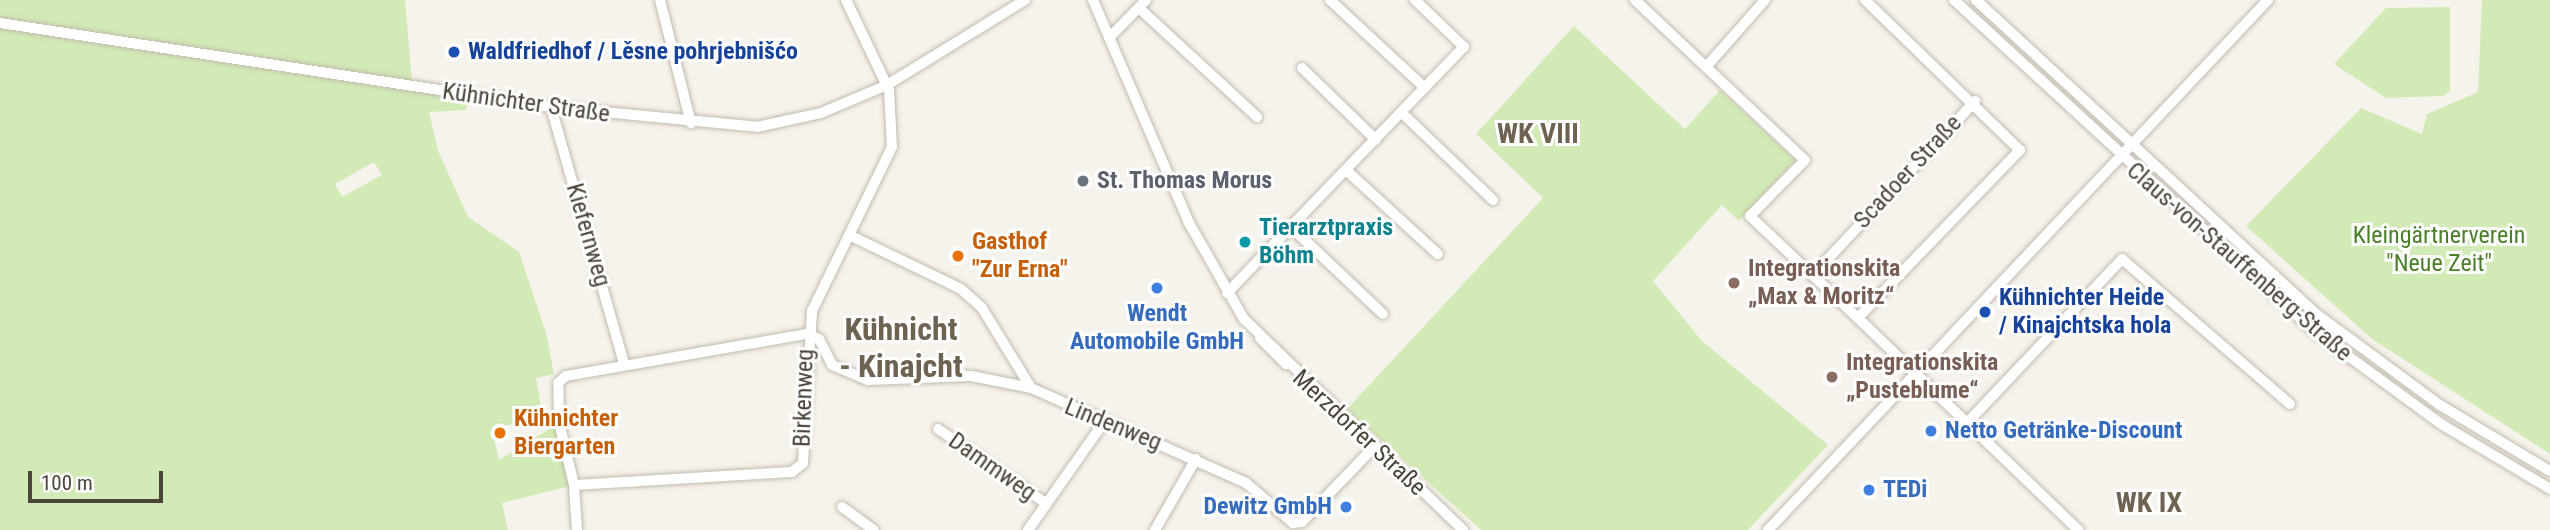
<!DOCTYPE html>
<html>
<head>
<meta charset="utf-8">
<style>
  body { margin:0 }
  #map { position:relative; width:2550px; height:530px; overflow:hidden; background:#f6f3ec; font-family:"Roboto Condensed",sans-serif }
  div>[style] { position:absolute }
  .green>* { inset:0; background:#d2eab5 }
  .roads { filter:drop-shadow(0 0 2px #c2bbae) drop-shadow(0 0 2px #c2bbae) }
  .minor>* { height:10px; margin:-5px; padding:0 5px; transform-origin:5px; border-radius:5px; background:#fff }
  .dots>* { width:19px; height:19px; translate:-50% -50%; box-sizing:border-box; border:4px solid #fff; border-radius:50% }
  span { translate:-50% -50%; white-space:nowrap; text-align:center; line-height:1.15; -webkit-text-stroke:6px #fff; paint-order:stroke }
  .transit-label { font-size:24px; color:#164399; font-weight:700 }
  .left { translate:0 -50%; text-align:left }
  .street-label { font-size:24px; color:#4b4439 }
  .worship-label { font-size:24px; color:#5b616d; font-weight:700 }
  .culture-label { font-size:24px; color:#0d838f; font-weight:700 }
  .park-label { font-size:24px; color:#4a7f2a }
  .food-label { font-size:24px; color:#c56008; font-weight:700 }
  .education-label { font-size:24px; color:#785e54; font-weight:700 }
  .shop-label { font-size:24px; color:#366cbe; font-weight:700 }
  .right { translate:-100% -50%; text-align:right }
  .quarter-label { font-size:28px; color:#6e6250; font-weight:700 }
  .district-label { font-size:32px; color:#6e6250; font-weight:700 }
  .scale { position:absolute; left:28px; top:471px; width:135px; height:32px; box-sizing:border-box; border:4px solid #4b4439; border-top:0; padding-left:9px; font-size:21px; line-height:24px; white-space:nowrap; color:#4b4439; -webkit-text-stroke:5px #fff; paint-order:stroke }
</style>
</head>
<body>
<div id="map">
  <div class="green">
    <div style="clip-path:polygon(evenodd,0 0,405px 0,412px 81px,473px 95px,465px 110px,429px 112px,438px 151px,468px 217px,519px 252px,546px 333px,554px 374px,536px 378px,543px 417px,492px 429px,499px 460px,559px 423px,574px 485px,502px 503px,508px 530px,0 530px,0 0,374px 162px,382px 175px,342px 197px,335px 184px,374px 162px)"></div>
    <div style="clip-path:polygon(2482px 0,2550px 0,2550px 454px,2372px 339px,2246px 226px,2361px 108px,2422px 134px,2427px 114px,2478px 92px)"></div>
    <div style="clip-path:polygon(2450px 7px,2450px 91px,2443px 96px,2386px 98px,2334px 64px,2386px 8px)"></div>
    <div style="clip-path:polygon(1574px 26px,1685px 129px,1720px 90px,1795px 160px,1739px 221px,1722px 205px,1653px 281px,1702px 341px,1828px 445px,1748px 530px,1481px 530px,1347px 409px,1543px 198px,1476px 134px)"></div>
  </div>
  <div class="roads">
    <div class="minor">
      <div style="left:660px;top:0;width:127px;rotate:75.9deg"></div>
      <div style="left:1093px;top:0;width:241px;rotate:66.7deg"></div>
      <div style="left:1188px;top:221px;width:113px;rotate:60.3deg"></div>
      <div style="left:1244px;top:319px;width:304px;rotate:43.9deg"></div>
      <div style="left:1330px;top:0;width:129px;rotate:42.8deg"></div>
      <div style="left:1635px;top:0;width:233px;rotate:43.3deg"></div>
      <div style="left:1805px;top:160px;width:78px;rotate:134.5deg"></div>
      <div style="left:1750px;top:216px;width:149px;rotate:43.4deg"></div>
      <div style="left:1865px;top:0;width:216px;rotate:44.1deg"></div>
      <div style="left:2020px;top:150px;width:233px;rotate:134deg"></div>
      <div style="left:1858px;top:318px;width:306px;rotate:43.9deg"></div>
      <div style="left:1954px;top:0;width:489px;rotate:42.6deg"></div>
      <div style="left:2314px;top:331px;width:157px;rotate:36.2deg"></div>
      <div style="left:2441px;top:424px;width:127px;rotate:30.8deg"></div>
      <div style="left:1976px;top:0;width:461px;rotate:42.7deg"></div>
      <div style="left:2315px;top:313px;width:155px;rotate:36.4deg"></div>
      <div style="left:2440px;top:405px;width:128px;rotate:31deg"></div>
      <div style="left:1139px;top:8px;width:161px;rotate:42.7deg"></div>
      <div style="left:0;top:23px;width:557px;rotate:8.67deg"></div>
      <div style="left:551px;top:107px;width:207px;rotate:5.5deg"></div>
      <div style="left:757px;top:127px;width:66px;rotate:-12.3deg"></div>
      <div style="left:821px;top:113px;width:72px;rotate:-23deg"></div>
      <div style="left:887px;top:85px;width:162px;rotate:-31.6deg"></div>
      <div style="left:1109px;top:38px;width:53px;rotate:-45.8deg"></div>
      <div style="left:1706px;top:67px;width:89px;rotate:-48.6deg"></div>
      <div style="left:1302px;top:68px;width:103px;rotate:44.2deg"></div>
      <div style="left:551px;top:107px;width:266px;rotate:74.1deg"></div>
      <div style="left:1402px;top:113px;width:126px;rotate:43.7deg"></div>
      <div style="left:1347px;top:171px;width:123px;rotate:42.4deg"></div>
      <div style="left:1292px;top:228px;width:125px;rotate:43.4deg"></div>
      <div style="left:849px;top:235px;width:124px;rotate:25.7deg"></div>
      <div style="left:961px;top:289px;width:28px;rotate:42deg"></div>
      <div style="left:982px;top:308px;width:94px;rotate:58.5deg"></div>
      <div style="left:1813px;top:275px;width:238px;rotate:-47deg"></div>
      <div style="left:1227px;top:293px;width:342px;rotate:-46.1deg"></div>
      <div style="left:1464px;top:47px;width:68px;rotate:-136.2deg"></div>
      <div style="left:806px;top:334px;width:14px;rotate:21deg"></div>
      <div style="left:819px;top:339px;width:29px;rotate:63deg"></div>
      <div style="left:832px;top:365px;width:39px;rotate:23deg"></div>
      <div style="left:868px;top:380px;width:103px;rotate:-2.2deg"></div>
      <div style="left:971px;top:376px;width:61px;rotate:11.3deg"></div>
      <div style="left:1031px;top:388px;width:235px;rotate:23.8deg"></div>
      <div style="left:1246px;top:483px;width:62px;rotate:40.4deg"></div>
      <div style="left:1293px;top:523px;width:9px;rotate:-6deg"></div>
      <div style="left:1302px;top:522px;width:104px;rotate:-46.2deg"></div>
      <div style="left:1260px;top:338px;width:37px;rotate:45deg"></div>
      <div style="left:1966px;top:424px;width:227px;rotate:-46.6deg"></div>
      <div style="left:2122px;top:259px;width:222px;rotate:40.8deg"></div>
      <div style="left:938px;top:429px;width:132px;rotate:34.5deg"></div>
      <div style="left:574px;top:485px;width:65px;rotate:-103.4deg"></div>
      <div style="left:559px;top:422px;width:39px;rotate:-91deg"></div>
      <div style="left:558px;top:383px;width:11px;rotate:-41deg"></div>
      <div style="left:566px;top:376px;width:244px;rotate:-9.9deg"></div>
      <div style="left:842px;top:507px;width:39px;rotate:36deg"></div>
      <div style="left:577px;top:530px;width:45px;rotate:-93.8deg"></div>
      <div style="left:574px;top:485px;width:218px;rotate:-3.4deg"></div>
      <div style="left:792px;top:472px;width:14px;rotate:-39deg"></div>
      <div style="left:803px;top:463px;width:152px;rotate:-86.6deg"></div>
      <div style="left:812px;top:311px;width:182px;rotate:-64deg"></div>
      <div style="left:892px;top:147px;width:57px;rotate:-93deg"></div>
      <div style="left:889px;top:90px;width:100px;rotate:-115.5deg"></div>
      <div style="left:1028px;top:530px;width:132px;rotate:-54.9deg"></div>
      <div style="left:1155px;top:530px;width:82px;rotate:-60deg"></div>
      <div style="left:1768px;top:530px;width:729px;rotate:-46.67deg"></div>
    </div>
  </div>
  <div class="dots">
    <div style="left:454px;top:52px;background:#1a4fb4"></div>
    <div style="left:1083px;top:181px;background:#6b7280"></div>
    <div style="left:1245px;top:242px;background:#0f9aa8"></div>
    <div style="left:958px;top:256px;background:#e8710a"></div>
    <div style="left:1734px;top:283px;background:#8d6e63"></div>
    <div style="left:1157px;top:288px;background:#3f7fe0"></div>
    <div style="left:1985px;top:312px;background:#1a4fb4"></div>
    <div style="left:1832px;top:377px;background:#8d6e63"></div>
    <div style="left:1931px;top:431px;background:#3f7fe0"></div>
    <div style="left:500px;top:433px;background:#e8710a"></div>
    <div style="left:1869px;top:490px;background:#3f7fe0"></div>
    <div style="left:1346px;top:507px;background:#3f7fe0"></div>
  </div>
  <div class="transit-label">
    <span class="left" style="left:468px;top:52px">Waldfriedhof / Lěsne pohrjebnišćo</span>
    <span class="left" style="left:1999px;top:312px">Kühnichter Heide<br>/ Kinajchtska hola</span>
  </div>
  <div class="street-label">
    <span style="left:526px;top:103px;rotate:8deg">Kühnichter Straße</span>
    <span style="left:1908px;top:172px;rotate:-47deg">Scadoer Straße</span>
    <span style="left:588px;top:235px;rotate:74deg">Kiefernweg</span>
    <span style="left:2239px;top:262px;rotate:41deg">Claus-von-Stauffenberg-Straße</span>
    <span style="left:804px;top:398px;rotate:-88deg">Birkenweg</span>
    <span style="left:1113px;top:425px;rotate:22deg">Lindenweg</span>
    <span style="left:1359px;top:433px;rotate:43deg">Merzdorfer Straße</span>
    <span style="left:992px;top:467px;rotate:35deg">Dammweg</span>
  </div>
  <div class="worship-label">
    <span class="left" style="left:1097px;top:181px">St. Thomas Morus</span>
  </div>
  <div class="culture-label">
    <span class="left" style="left:1259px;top:242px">Tierarztpraxis<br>Böhm</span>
  </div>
  <div class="park-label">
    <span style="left:2439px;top:250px">Kleingärtnerverein<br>"Neue Zeit"</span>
  </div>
  <div class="food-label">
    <span class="left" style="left:972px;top:256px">Gasthof<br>"Zur Erna"</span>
    <span class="left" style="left:514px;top:433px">Kühnichter<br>Biergarten</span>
  </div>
  <div class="education-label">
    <span class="left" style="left:1748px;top:283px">Integrationskita<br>„Max &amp; Moritz“</span>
    <span class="left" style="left:1846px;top:377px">Integrationskita<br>„Pusteblume“</span>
  </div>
  <div class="shop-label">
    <span style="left:1157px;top:328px">Wendt<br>Automobile GmbH</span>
    <span class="left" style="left:1945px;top:431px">Netto Getränke-Discount</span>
    <span class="left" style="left:1883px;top:490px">TEDi</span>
    <span class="right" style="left:1332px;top:507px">Dewitz GmbH</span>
  </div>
  <div class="quarter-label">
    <span style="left:1538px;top:134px">WK VIII</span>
    <span style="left:2149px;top:503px">WK IX</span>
  </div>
  <div class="district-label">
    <span style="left:901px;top:348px">Kühnicht<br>- Kinajcht</span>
  </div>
  <div class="scale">100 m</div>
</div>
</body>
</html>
